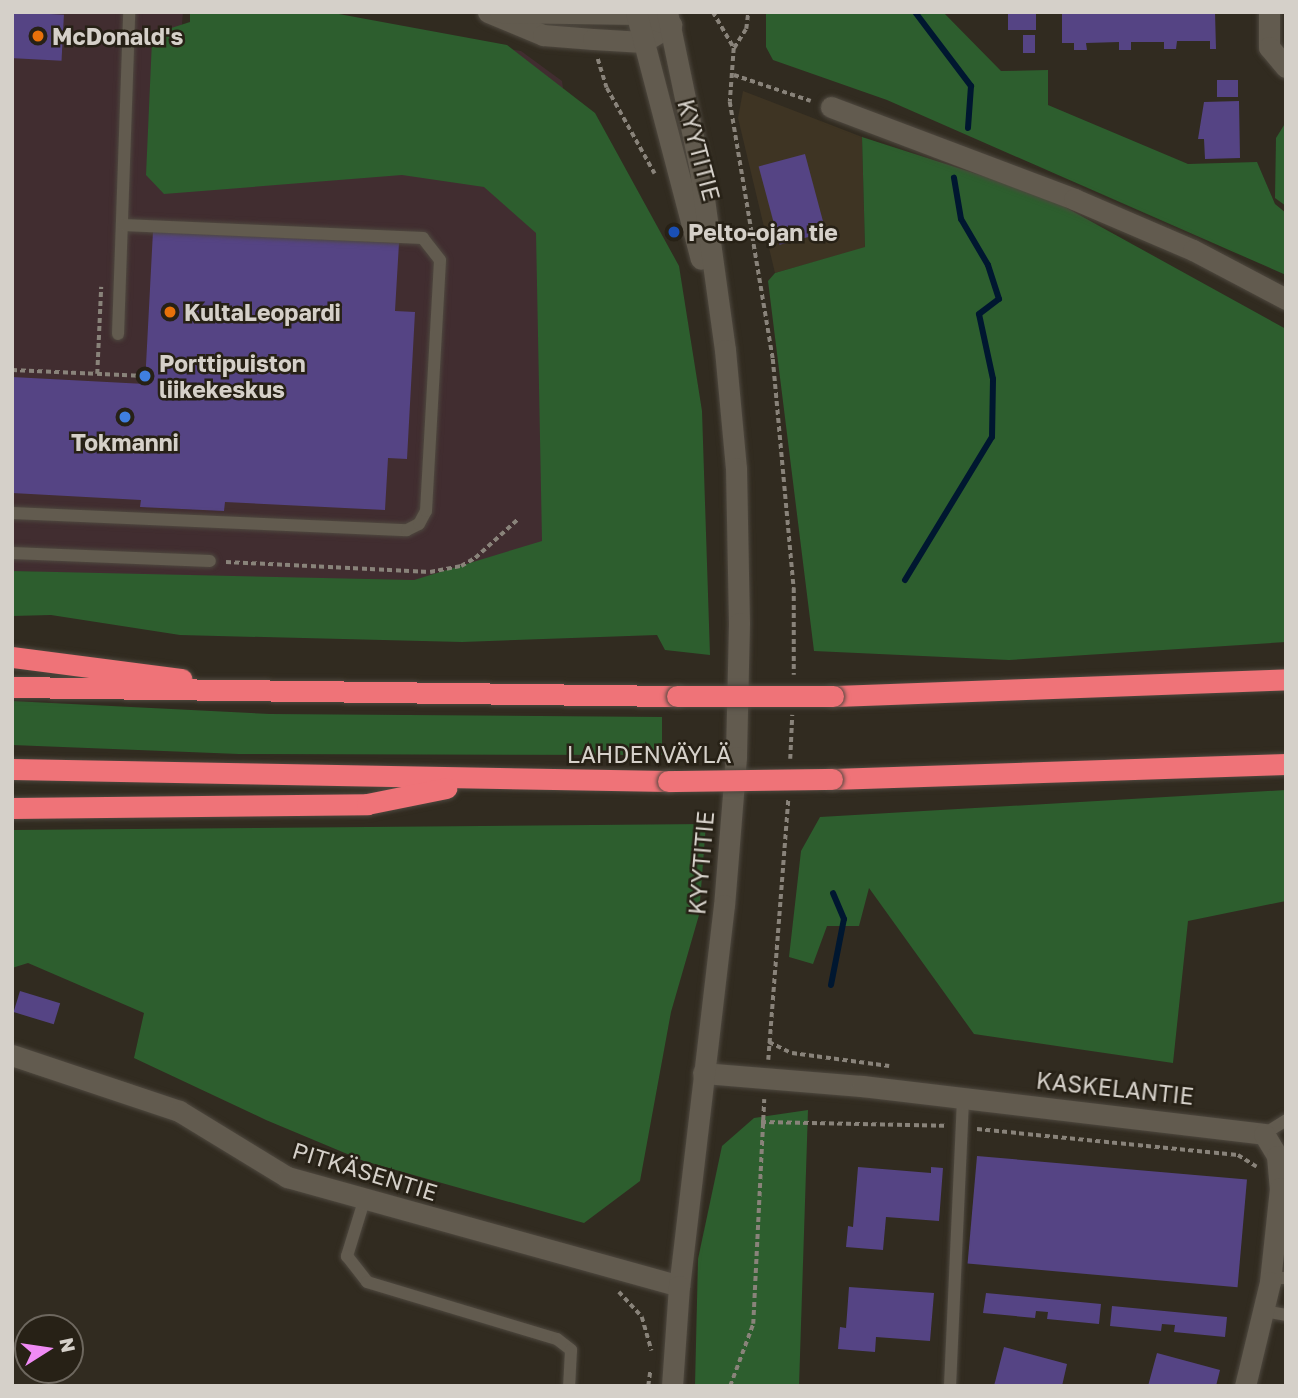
<!DOCTYPE html>
<html>
<head>
<meta charset="utf-8">
<style>
  body { margin:0 }
  #map { position:relative; width:1298px; height:1398px; overflow:hidden; background:#312b20; font-family:"Golos Text",sans-serif }
  div>[style] { position:absolute }
  .commercial>* { inset:0; background:#412d30 }
  .built>* { inset:0; background:#3e3423 }
  .green>* { inset:0; background:#2d5e2e }
  .stream>* { height:6px; margin:-3px; padding:0 3px; transform-origin:3px; border-radius:3px; background:#001730 }
  .building>* { inset:0; background:#554484; transform-origin:0 0 }
  .path>* { height:3.5px; margin-top:-1.75px; transform-origin:0; background:repeating-linear-gradient(90deg,#89837a 0 5px,transparent 0 8.5px) }
  .roads { filter:drop-shadow(0 0 2px #4e483f) drop-shadow(0 0 2px #4e483f) }
  .lane>* { height:12px; margin:-6px; padding:0 6px; transform-origin:6px; border-radius:6px; background:#625b4f }
  .street>* { height:21px; margin:-10.5px; padding:0 10.5px; transform-origin:10.5px; border-radius:10.5px; background:#625b4f }
  .secondary>* { height:21px; margin:-10.5px; padding:0 10.5px; transform-origin:10.5px; border-radius:10.5px; background:#625b4f }
  .highway>* { height:21px; margin:-10.5px; padding:0 10.5px; transform-origin:10.5px; border-radius:10.5px; background:#ef7378 }
  .bridges { filter:drop-shadow(0 0 2px #4e483f) drop-shadow(0 0 2px #4e483f) }
  .highway-bridge>* { height:21px; margin:-10.5px; padding:0 10.5px; transform-origin:10.5px; border-radius:10.5px; background:#ef7378 }
  .dots>* { width:19px; height:19px; translate:-50% -50%; box-sizing:border-box; border:4px solid #272116; border-radius:50% }
  span { translate:-50% -50%; white-space:nowrap; text-align:center; line-height:1.15; -webkit-text-stroke:5px #272116; paint-order:stroke }
  .poi-label { font-size:23px; color:#d5d0c9; font-weight:700 }
  .left { translate:0 -50%; text-align:left }
  .street-label { font-size:23px; color:#d5d0c9 }
  .frame { position:absolute; inset:0; border:14px solid #d5d0c9; pointer-events:none }
  .north { position:absolute; left:14px; top:1314px; width:70px; height:70px; box-sizing:border-box; background:#272116; border:2px solid #6d675e; border-radius:50%; rotate:78deg; font-size:19px; font-weight:700; line-height:28px; text-align:center; color:#d5d0c9 }
  .north::after { content:''; display:block; margin:auto; width:24px; height:32px; background:#f08bf5; clip-path:polygon(50% 0,100% 100%,50% 72%,0 100%) }
</style>
</head>
<body>
<div id="map">
  <div class="commercial">
    <div style="clip-path:polygon(12px 12px,183px 12px,170px 160px,402px 30px,521px 51px,562px 81px,632px 573px,427px 586px,12px 571px)"></div>
  </div>
  <div class="built">
    <div style="clip-path:polygon(743px 91px,862px 137px,865px 248px,775px 273px,738px 118px)"></div>
  </div>
  <div class="green">
    <div style="clip-path:polygon(190px 12px,328px 12px,507px 45px,595px 113px,679px 266px,702px 411px,710px 655px,665px 650px,657px 635px,462px 642px,180px 635px,51px 615px,12px 616px,12px 571px,414px 580px,542px 541px,536px 233px,484px 187px,402px 175px,164px 194px,146px 175px,152px 40px,165px 30px,190px 22px)"></div>
    <div style="clip-path:polygon(766px 12px,943px 12px,1001px 71px,1048px 70px,1048px 105px,1188px 164px,1257px 162px,1275px 204px,1286px 213px,1286px 275px,887px 100px,773px 60px,766px 47px)"></div>
    <div style="clip-path:polygon(1286px 122px,1286px 206px,1275px 198px,1276px 138px)"></div>
    <div style="clip-path:polygon(862px 137px,1045px 196px,1286px 329px,1286px 642px,1009px 660px,814px 651px,768px 281px,775px 273px,865px 247px)"></div>
    <div style="clip-path:polygon(12px 701px,270px 714px,662px 717px,662px 755px,239px 754px,12px 745px)"></div>
    <div style="clip-path:polygon(1286px 790px,1286px 901px,1188px 921px,1173px 1063px,974px 1034px,869px 888px,859px 926px,827px 926px,813px 964px,789px 957px,801px 851px,820px 817px)"></div>
    <div style="clip-path:polygon(706px 824px,699px 915px,671px 1012px,640px 1181px,584px 1223px,364px 1161px,266px 1120px,134px 1058px,144px 1013px,28px 963px,12px 968px,12px 830px)"></div>
    <div style="clip-path:polygon(808px 1110px,799px 1386px,695px 1386px,698px 1259px,722px 1146px,754px 1118px)"></div>
  </div>
  <div class="stream">
    <div style="left:915px;top:12px;width:93px;rotate:52.9deg"></div>
    <div style="left:971px;top:86px;width:42px;rotate:94.1deg"></div>
    <div style="left:905px;top:580px;width:167px;rotate:-58.7deg"></div>
    <div style="left:992px;top:437px;width:58px;rotate:-89deg"></div>
    <div style="left:993px;top:379px;width:66px;rotate:-102.2deg"></div>
    <div style="left:979px;top:314px;width:25px;rotate:-37deg"></div>
    <div style="left:999px;top:299px;width:36px;rotate:-108deg"></div>
    <div style="left:988px;top:265px;width:53px;rotate:-120.4deg"></div>
    <div style="left:961px;top:219px;width:42px;rotate:-99.7deg"></div>
    <div style="left:831px;top:985px;width:67px;rotate:-78.9deg"></div>
    <div style="left:844px;top:919px;width:28px;rotate:-113deg"></div>
  </div>
  <div class="building">
    <div style="left:12px;top:12px;width:52px;height:46px;rotate:3deg"></div>
    <div style="left:1008px;top:12px;width:28px;height:18px"></div>
    <div style="clip-path:polygon(1062px 12px,1215px 12px,1216px 49px,1210px 49px,1210px 41px,1177px 41px,1176px 49px,1164px 49px,1164px 42px,1131px 42px,1131px 50px,1119px 50px,1119px 42px,1086px 43px,1087px 50px,1074px 50px,1074px 43px,1062px 43px)"></div>
    <div style="left:1023px;top:35px;width:12px;height:18px"></div>
    <div style="left:1217px;top:80px;width:21px;height:17px"></div>
    <div style="clip-path:polygon(1239px 101px,1240px 158px,1205px 159px,1204px 139px,1198px 139px,1204px 102px)"></div>
    <div style="left:805px;top:154px;width:81px;height:48px;rotate:75deg"></div>
    <div style="clip-path:polygon(153px 231px,399px 243px,395px 311px,415px 312px,407px 459px,388px 458px,385px 510px,225px 502px,224px 511px,140px 507px,141px 500px,12px 493px,12px 377px,145px 384px)"></div>
    <div style="left:20px;top:991px;width:42px;height:22px;rotate:17deg"></div>
    <div style="left:977px;top:1156px;width:271px;height:108px;rotate:5deg"></div>
    <div style="clip-path:polygon(858px 1167px,931px 1173px,931px 1167px,943px 1168px,939px 1221px,886px 1217px,883px 1250px,846px 1247px,848px 1226px,853px 1227px)"></div>
    <div style="clip-path:polygon(849px 1287px,934px 1293px,930px 1341px,876px 1337px,875px 1352px,838px 1349px,840px 1327px,846px 1328px)"></div>
    <div style="clip-path:polygon(986px 1293px,1101px 1304px,1099px 1324px,1047px 1319px,1048px 1312px,1036px 1311px,1035px 1318px,983px 1313px)"></div>
    <div style="clip-path:polygon(1112px 1306px,1227px 1317px,1225px 1337px,1174px 1332px,1175px 1325px,1162px 1324px,1161px 1331px,1110px 1326px)"></div>
    <div style="clip-path:polygon(1004px 1347px,1067px 1364px,1062px 1386px,994px 1386px)"></div>
    <div style="clip-path:polygon(1157px 1353px,1220px 1370px,1216px 1386px,1148px 1386px)"></div>
  </div>
  <div class="path">
    <div style="left:713px;top:12px;width:42px;rotate:59.7deg"></div>
    <div style="left:734px;top:48px;width:54px;rotate:94.2deg"></div>
    <div style="left:730px;top:102px;width:261px;rotate:80.5deg"></div>
    <div style="left:773px;top:359px;width:230px;rotate:84.8deg"></div>
    <div style="left:794px;top:588px;width:87px;rotate:90deg"></div>
    <div style="left:734px;top:48px;width:22px;rotate:-58deg"></div>
    <div style="left:746px;top:29px;width:17px;rotate:-83deg"></div>
    <div style="left:598px;top:59px;width:30px;rotate:73deg"></div>
    <div style="left:607px;top:88px;width:98px;rotate:60.8deg"></div>
    <div style="left:734px;top:75px;width:81px;rotate:18.7deg"></div>
    <div style="left:12px;top:370px;width:133px;rotate:2.6deg"></div>
    <div style="left:97px;top:374px;width:87px;rotate:-87.4deg"></div>
    <div style="left:226px;top:562px;width:204px;rotate:2.8deg"></div>
    <div style="left:430px;top:572px;width:32px;rotate:-11deg"></div>
    <div style="left:461px;top:566px;width:16px;rotate:-30deg"></div>
    <div style="left:475px;top:558px;width:57px;rotate:-42.1deg"></div>
    <div style="left:790px;top:759px;width:44px;rotate:-87.4deg"></div>
    <div style="left:769px;top:1042px;width:25px;rotate:26deg"></div>
    <div style="left:792px;top:1053px;width:98px;rotate:7.6deg"></div>
    <div style="left:768px;top:1060px;width:262px;rotate:-85.6deg"></div>
    <div style="left:761px;top:1122px;width:184px;rotate:1.2deg"></div>
    <div style="left:977px;top:1129px;width:262px;rotate:5.7deg"></div>
    <div style="left:1238px;top:1155px;width:22px;rotate:32deg"></div>
    <div style="left:619px;top:1292px;width:34px;rotate:47deg"></div>
    <div style="left:642px;top:1317px;width:35px;rotate:74deg"></div>
    <div style="left:648px;top:1386px;width:15px;rotate:-82deg"></div>
    <div style="left:730px;top:1386px;width:66px;rotate:-69.6deg"></div>
    <div style="left:753px;top:1324px;width:225px;rotate:-87.2deg"></div>
  </div>
  <div class="roads">
    <div class="lane">
      <div style="left:118px;top:334px;width:322px;rotate:-88deg"></div>
      <div style="left:12px;top:513px;width:395px;rotate:2.5deg"></div>
      <div style="left:407px;top:530px;width:13px;rotate:-27deg"></div>
      <div style="left:419px;top:524px;width:15px;rotate:-62deg"></div>
      <div style="left:426px;top:511px;width:251px;rotate:-86.8deg"></div>
      <div style="left:440px;top:260px;width:28px;rotate:-128deg"></div>
      <div style="left:423px;top:238px;width:300px;rotate:-177.5deg"></div>
      <div style="left:12px;top:553px;width:198px;rotate:2.3deg"></div>
      <div style="left:1264px;top:1134px;width:26px;rotate:-32deg"></div>
      <div style="left:364px;top:1201px;width:58px;rotate:107.2deg"></div>
      <div style="left:347px;top:1256px;width:33px;rotate:52deg"></div>
      <div style="left:367px;top:1282px;width:198px;rotate:16.7deg"></div>
      <div style="left:557px;top:1339px;width:18px;rotate:38deg"></div>
      <div style="left:571px;top:1350px;width:36px;rotate:93deg"></div>
      <div style="left:1271px;top:1278px;width:15px"></div>
      <div style="left:1264px;top:1311px;width:22px;rotate:10deg"></div>
      <div style="left:950px;top:1386px;width:288px;rotate:-87.4deg"></div>
    </div>
    <div class="street">
      <div style="left:488px;top:12px;width:60px;rotate:22.7deg"></div>
      <div style="left:543px;top:35px;width:50px;rotate:4.6deg"></div>
      <div style="left:593px;top:39px;width:50px;rotate:3.4deg"></div>
      <div style="left:643px;top:42px;width:33px;rotate:-31deg"></div>
      <div style="left:500px;top:12px;width:136px;rotate:0.8deg"></div>
      <div style="left:636px;top:14px;width:37px;rotate:17deg"></div>
      <div style="left:1269px;top:12px;width:35px;rotate:90deg"></div>
      <div style="left:1269px;top:47px;width:26px;rotate:50deg"></div>
      <div style="left:831px;top:107px;width:260px;rotate:20.7deg"></div>
      <div style="left:1074px;top:199px;width:129px;rotate:23.2deg"></div>
      <div style="left:1193px;top:250px;width:105px;rotate:27.8deg"></div>
      <div style="left:12px;top:1055px;width:176px;rotate:18.5deg"></div>
      <div style="left:179px;top:1111px;width:127px;rotate:31.4deg"></div>
      <div style="left:287px;top:1177px;width:407px;rotate:15.5deg"></div>
      <div style="left:703px;top:1073px;width:160px;rotate:4.7deg"></div>
      <div style="left:862px;top:1086px;width:405px;rotate:6.8deg"></div>
      <div style="left:1264px;top:1134px;width:26px;rotate:59deg"></div>
      <div style="left:1277px;top:1156px;width:32px;rotate:85deg"></div>
      <div style="left:1280px;top:1188px;width:95px;rotate:96.1deg"></div>
      <div style="left:1270px;top:1282px;width:107px;rotate:103.5deg"></div>
    </div>
    <div class="secondary">
      <div style="left:636px;top:12px;width:255px;rotate:75.3deg"></div>
      <div style="left:667px;top:12px;width:161px;rotate:78.2deg"></div>
      <div style="left:700px;top:170px;width:182px;rotate:82.1deg"></div>
      <div style="left:725px;top:350px;width:119px;rotate:84.7deg"></div>
      <div style="left:736px;top:468px;width:155px;rotate:88.9deg"></div>
      <div style="left:739px;top:623px;width:134px;rotate:91.3deg"></div>
      <div style="left:736px;top:757px;width:148px;rotate:94.6deg"></div>
      <div style="left:724px;top:905px;width:384px;rotate:96.7deg"></div>
      <div style="left:679px;top:1286px;width:100px;rotate:94deg"></div>
    </div>
    <div class="highway">
      <div style="left:12px;top:657px;width:171px;rotate:7.4deg"></div>
      <div style="left:12px;top:687px;width:665px;rotate:0.78deg"></div>
      <div style="left:833px;top:696px;width:453px;rotate:-2.1deg"></div>
      <div style="left:12px;top:769px;width:656px;rotate:1.05deg"></div>
      <div style="left:832px;top:779px;width:454px;rotate:-1.9deg"></div>
      <div style="left:12px;top:808px;width:355px;rotate:-0.6deg"></div>
      <div style="left:367px;top:804px;width:81px;rotate:-11.4deg"></div>
    </div>
  </div>
  <div class="bridges">
    <div class="highway-bridge">
      <div style="left:677px;top:696px;width:156px"></div>
      <div style="left:668px;top:781px;width:164px;rotate:-0.7deg"></div>
    </div>
  </div>
  <div class="dots">
    <div style="left:38px;top:36px;background:#e8710a"></div>
    <div style="left:674px;top:232px;background:#1a4fb4"></div>
    <div style="left:170px;top:312px;background:#e8710a"></div>
    <div style="left:145px;top:376px;background:#3f7fe0"></div>
    <div style="left:125px;top:417px;background:#3f7fe0"></div>
  </div>
  <div class="poi-label">
    <span class="left" style="left:52px;top:36px">McDonald's</span>
    <span class="left" style="left:688px;top:232px">Pelto-ojan tie</span>
    <span class="left" style="left:184px;top:312px">KultaLeopardi</span>
    <span class="left" style="left:159px;top:376px">Porttipuiston<br>liikekeskus</span>
    <span style="left:125px;top:442px">Tokmanni</span>
  </div>
  <div class="street-label">
    <span style="left:699px;top:150px;rotate:75deg">KYYTITIE</span>
    <span style="left:649px;top:754px">LAHDENVÄYLÄ</span>
    <span style="left:701px;top:863px;rotate:-85deg">KYYTITIE</span>
    <span style="left:1115px;top:1088px;rotate:6deg">KASKELANTIE</span>
    <span style="left:365px;top:1171px;rotate:17deg">PITKÄSENTIE</span>
  </div>
  <div class="frame"></div>
  <div class="north">N</div>
</div>
</body>
</html>
